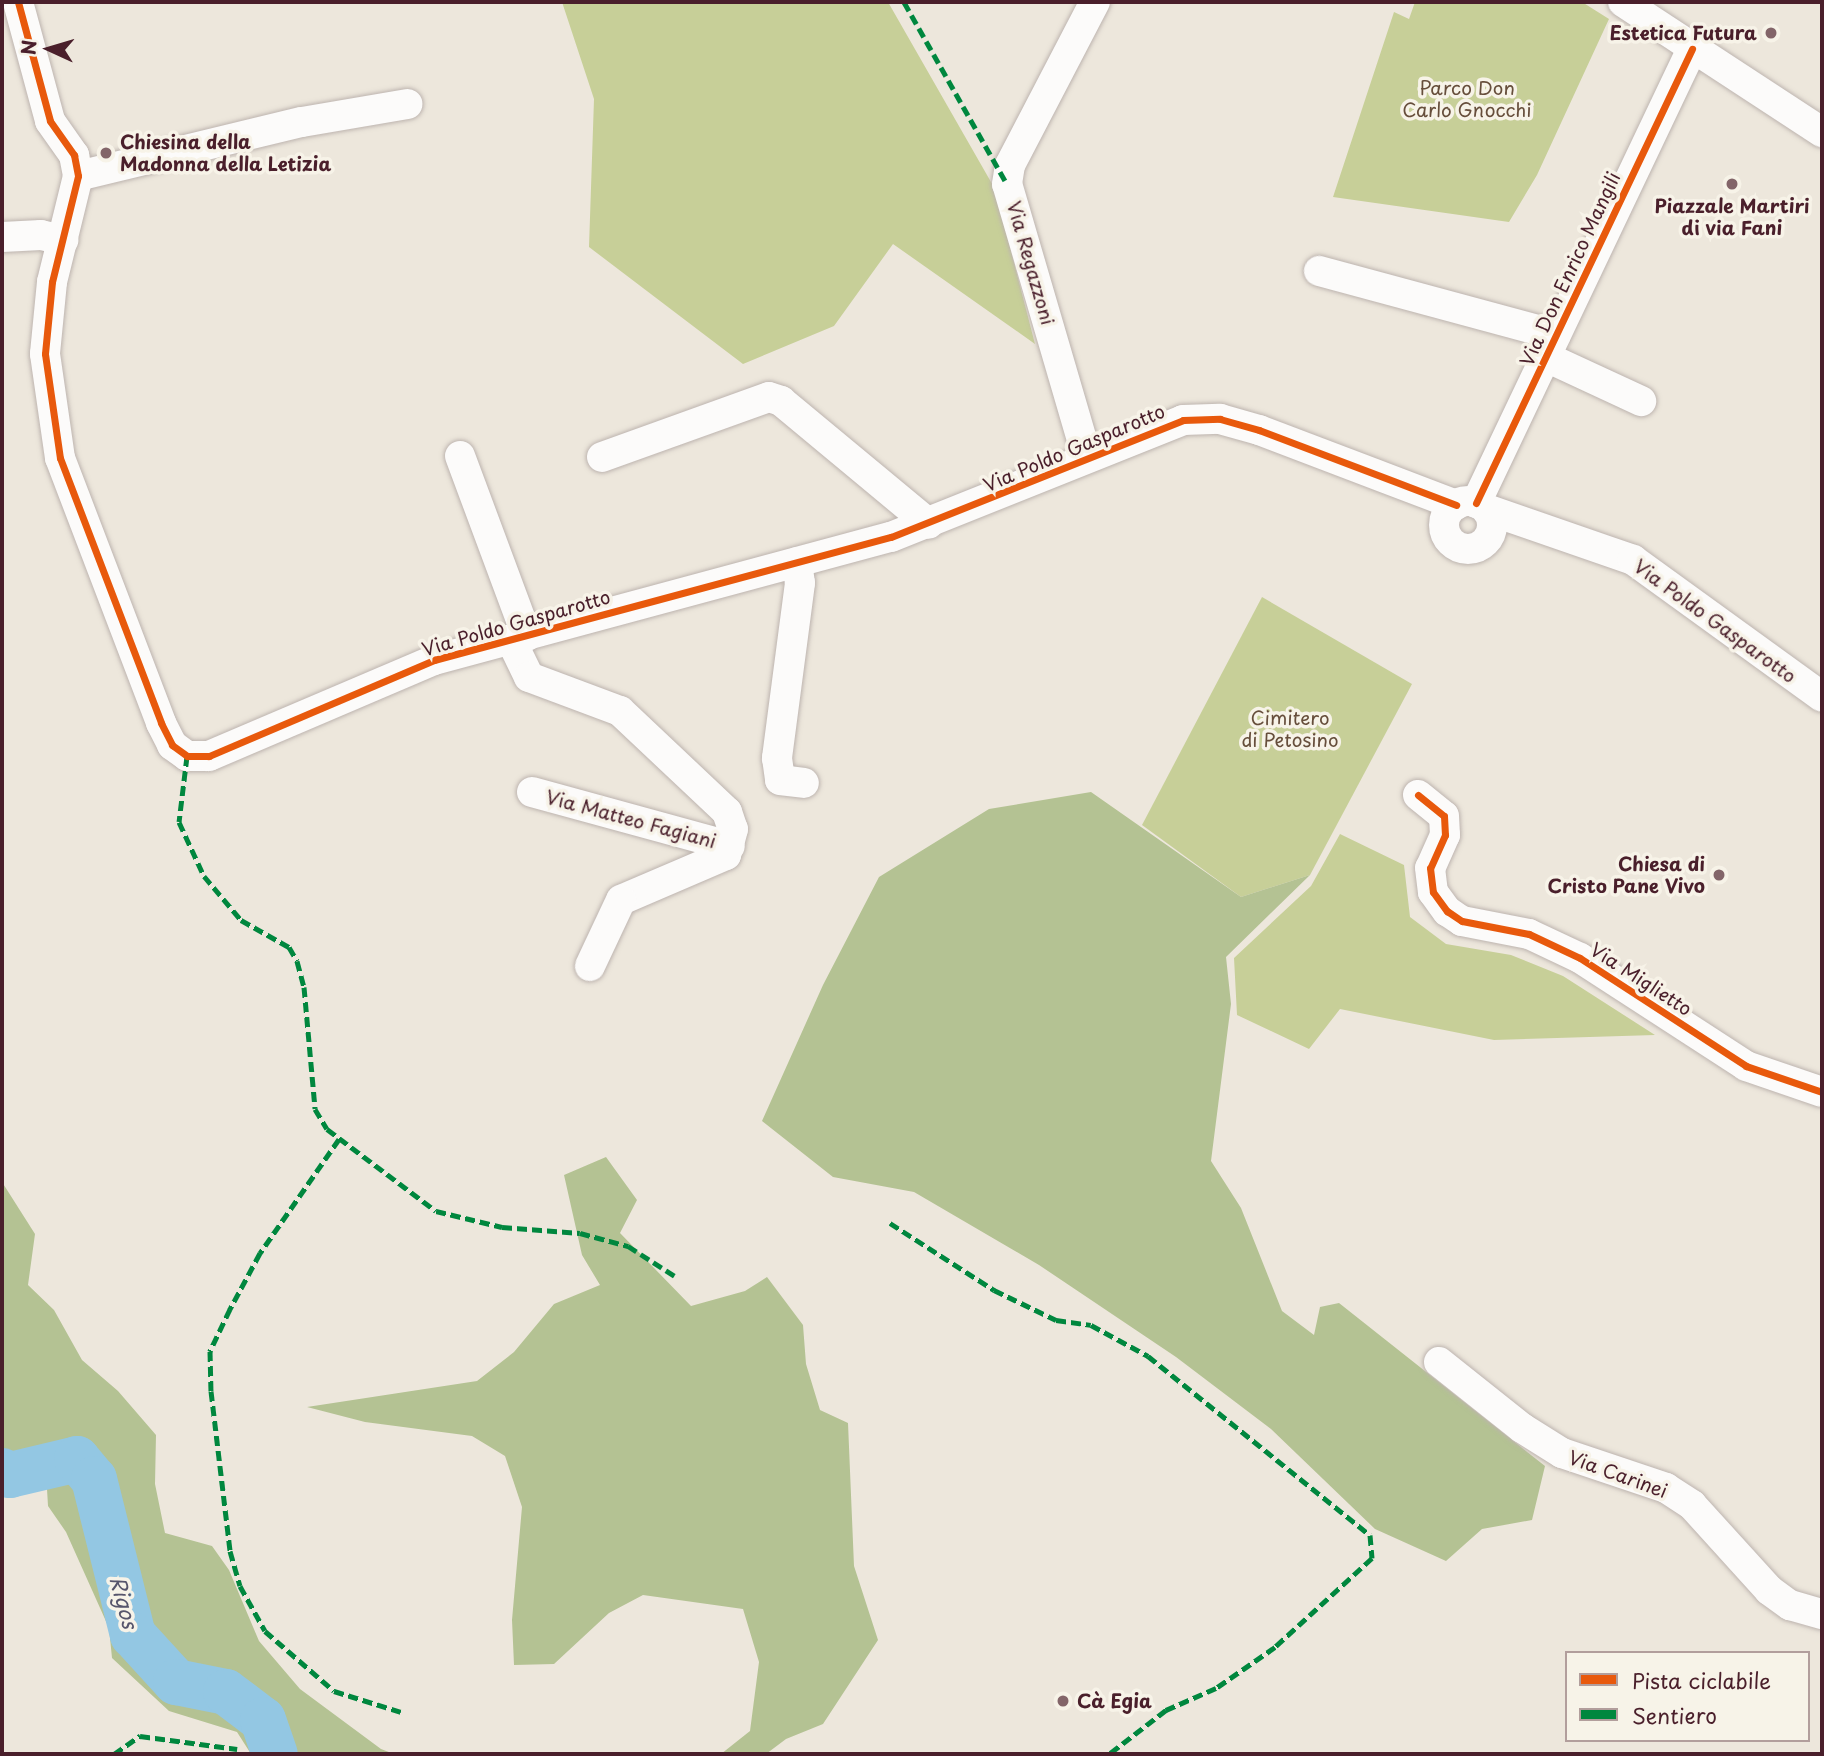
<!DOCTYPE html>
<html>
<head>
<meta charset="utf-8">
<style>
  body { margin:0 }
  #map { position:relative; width:1824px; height:1756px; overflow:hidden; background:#ede7dc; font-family:"Playpen Sans",sans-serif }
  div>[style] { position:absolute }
  .green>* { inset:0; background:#c7cf98 }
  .forest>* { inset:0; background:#b4c293 }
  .river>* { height:46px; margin:-23px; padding:0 23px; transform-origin:23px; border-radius:23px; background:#93c7e3 }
  .roads { filter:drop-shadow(0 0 2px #bdb4af) drop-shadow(0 0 2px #bdb4af) }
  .minor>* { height:30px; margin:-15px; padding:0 15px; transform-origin:15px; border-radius:15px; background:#fcfbfa }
  .minor>.ring { margin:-15px; padding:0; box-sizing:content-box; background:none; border:30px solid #fcfbfa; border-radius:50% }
  .quiet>* { height:5px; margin-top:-2.5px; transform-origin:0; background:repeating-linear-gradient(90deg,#00873e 0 10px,transparent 0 15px) }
  .cycleway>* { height:7px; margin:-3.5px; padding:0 3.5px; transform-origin:3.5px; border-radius:3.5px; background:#e8590c }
  .dots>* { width:19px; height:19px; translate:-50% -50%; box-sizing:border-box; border:4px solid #f7f3e8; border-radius:50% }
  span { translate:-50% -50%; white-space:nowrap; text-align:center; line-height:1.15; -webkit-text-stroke:7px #f7f3e8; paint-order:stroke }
  .poi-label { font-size:19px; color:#4a1f2b; font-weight:700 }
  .right { translate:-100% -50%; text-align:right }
  .left { translate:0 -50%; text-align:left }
  .park-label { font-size:19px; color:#664e3b }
  .street-label { font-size:19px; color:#4a1f2b }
  .water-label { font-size:21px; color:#56556c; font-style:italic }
  .frame { position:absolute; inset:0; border:4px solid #4a1f2b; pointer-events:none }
  .legend { position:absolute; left:1565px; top:1651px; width:245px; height:91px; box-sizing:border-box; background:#f7f3e8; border:2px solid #b29e9c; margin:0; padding:9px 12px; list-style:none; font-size:21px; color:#4a1f2b }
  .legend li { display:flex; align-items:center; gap:14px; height:35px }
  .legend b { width:35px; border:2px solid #b29e9c }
  .north { position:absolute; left:14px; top:14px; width:70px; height:70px; -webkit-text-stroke:5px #f7f3e8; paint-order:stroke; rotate:274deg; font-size:19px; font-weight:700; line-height:28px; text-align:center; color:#4a1f2b }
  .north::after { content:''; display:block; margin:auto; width:24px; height:32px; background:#4a1f2b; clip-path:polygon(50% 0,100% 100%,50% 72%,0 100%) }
</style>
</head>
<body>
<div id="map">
  <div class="green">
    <div style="clip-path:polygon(562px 2px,888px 2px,995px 189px,1035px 344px,893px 244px,834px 326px,743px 364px,589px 247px,594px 99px)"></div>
    <div style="clip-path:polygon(1415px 2px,1582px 2px,1609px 19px,1537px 175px,1509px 222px,1333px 197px,1394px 12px,1409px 19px)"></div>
    <div style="clip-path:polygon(1262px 597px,1412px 684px,1310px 875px,1241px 897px,1142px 825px)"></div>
    <div style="clip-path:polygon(1340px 834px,1404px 865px,1410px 917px,1446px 944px,1511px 955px,1563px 976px,1655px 1035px,1494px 1040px,1340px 1009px,1309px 1049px,1237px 1015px,1234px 958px,1311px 886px)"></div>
  </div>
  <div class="forest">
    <div style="clip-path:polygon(1091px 792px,1241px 897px,1310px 875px,1226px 957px,1231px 1004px,1211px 1161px,1241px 1208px,1282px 1311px,1314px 1335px,1320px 1307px,1339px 1303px,1545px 1466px,1532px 1520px,1482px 1529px,1446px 1561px,1375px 1529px,1271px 1429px,1176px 1357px,1039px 1265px,914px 1192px,833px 1177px,762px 1121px,823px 985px,879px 877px,989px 809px)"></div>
    <div style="clip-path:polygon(606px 1157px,637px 1200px,620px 1233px,691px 1306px,745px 1291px,767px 1277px,803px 1325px,806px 1364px,820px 1410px,848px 1423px,854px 1566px,878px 1640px,823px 1724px,786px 1739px,766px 1754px,721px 1754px,750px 1731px,759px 1662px,743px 1609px,643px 1595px,609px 1613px,554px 1664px,514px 1665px,512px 1620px,522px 1507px,505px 1456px,472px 1436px,365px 1422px,307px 1407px,477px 1381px,514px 1352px,554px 1304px,600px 1285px,582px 1255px,564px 1175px)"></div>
    <div style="clip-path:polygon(2px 1182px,35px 1234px,28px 1285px,54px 1310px,82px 1360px,118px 1391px,156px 1435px,155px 1484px,165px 1533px,212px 1546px,229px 1570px,259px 1641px,300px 1689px,381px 1749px,394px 1754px,251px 1754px,237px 1732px,169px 1711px,112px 1658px,109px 1628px,66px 1532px,48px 1506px,47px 1489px,28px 1490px,14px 1483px,2px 1486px)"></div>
  </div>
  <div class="river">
    <div style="left:2px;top:1471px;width:9px;rotate:27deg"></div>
    <div style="left:10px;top:1475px;width:69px;rotate:-13.4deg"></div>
    <div style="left:77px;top:1459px;width:26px;rotate:50deg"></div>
    <div style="left:94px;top:1479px;width:161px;rotate:76deg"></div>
    <div style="left:133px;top:1635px;width:64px;rotate:47.5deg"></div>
    <div style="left:176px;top:1682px;width:51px;rotate:11.3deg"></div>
    <div style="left:226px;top:1692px;width:46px;rotate:37.1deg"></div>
    <div style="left:263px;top:1720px;width:36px;rotate:71deg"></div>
  </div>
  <div class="roads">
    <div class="minor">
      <div style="left:18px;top:2px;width:123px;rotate:74.9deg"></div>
      <div style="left:50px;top:121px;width:42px;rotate:54.8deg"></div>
      <div style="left:74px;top:155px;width:21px;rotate:79deg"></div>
      <div style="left:78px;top:176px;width:109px;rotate:103.8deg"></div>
      <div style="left:52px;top:282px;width:72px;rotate:95.6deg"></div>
      <div style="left:45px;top:354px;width:105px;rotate:81.8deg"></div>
      <div style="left:60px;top:458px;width:284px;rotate:69.1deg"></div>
      <div style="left:161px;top:723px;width:25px;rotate:63deg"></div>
      <div style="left:172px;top:745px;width:19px;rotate:36deg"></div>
      <div style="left:187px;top:756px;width:22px"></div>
      <div style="left:209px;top:756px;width:245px;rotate:-23.1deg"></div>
      <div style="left:434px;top:660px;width:473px;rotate:-15.1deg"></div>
      <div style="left:891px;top:537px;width:315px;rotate:-21.8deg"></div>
      <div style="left:1183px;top:420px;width:37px;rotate:-2deg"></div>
      <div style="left:1220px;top:419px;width:41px;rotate:15.8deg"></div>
      <div style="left:1259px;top:430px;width:211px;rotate:20.8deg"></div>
      <div style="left:1623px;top:2px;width:238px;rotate:33.2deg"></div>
      <div style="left:78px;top:176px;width:230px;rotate:-13.6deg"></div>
      <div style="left:302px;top:122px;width:107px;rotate:-9.7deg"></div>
      <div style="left:2px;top:237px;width:39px;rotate:-3deg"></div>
      <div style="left:41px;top:235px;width:23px;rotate:13deg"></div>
      <div style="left:1319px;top:271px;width:245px;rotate:15.1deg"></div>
      <div style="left:1546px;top:357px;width:105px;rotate:24.9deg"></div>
      <div style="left:460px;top:456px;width:192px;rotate:69.6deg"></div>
      <div style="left:602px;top:457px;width:177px;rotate:-19.8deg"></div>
      <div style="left:769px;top:397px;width:13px;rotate:18deg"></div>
      <div style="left:781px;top:401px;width:192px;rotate:39.7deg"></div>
      <div style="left:1087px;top:457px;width:284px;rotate:-106.3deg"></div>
      <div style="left:1007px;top:184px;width:19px;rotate:-81deg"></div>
      <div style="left:1010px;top:165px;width:184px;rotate:-62.5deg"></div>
      <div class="ring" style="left:1444px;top:501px;width:18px;height:18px"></div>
      <div style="left:1476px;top:503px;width:503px;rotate:-64.56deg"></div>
      <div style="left:1486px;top:509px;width:156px;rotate:19.1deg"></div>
      <div style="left:1633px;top:560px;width:233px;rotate:35.9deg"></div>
      <div style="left:797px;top:562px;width:21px;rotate:82deg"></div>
      <div style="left:800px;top:583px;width:177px;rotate:97.5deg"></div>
      <div style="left:777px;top:758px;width:22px;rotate:82deg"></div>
      <div style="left:780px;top:780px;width:24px;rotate:7deg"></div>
      <div style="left:511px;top:640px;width:41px;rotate:64.1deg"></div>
      <div style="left:529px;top:677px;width:97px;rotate:20.5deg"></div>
      <div style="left:620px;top:711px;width:147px;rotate:43.3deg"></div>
      <div style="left:727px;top:812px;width:18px;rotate:71deg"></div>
      <div style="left:733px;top:829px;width:27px;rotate:105deg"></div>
      <div style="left:726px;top:855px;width:114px;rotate:156.8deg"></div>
      <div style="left:621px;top:900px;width:73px;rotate:115.2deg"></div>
      <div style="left:532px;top:792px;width:205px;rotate:15.3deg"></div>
      <div style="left:1418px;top:795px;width:33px;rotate:39deg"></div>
      <div style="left:1444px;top:816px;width:19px;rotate:87deg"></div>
      <div style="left:1445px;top:835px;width:36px;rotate:114deg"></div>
      <div style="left:1430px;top:868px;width:24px;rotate:83deg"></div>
      <div style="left:1433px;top:892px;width:24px;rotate:54deg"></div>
      <div style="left:1447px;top:911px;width:18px;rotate:34deg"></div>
      <div style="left:1462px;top:921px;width:68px;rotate:11deg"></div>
      <div style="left:1529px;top:934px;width:56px;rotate:25.2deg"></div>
      <div style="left:1580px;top:958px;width:198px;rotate:33deg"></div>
      <div style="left:1746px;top:1066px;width:80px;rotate:18.9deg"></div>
      <div style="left:1439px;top:1362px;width:106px;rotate:38.5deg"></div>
      <div style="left:1522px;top:1428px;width:47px;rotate:32deg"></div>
      <div style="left:1562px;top:1453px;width:110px;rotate:18.6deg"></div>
      <div style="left:1666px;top:1488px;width:31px;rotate:33deg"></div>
      <div style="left:1692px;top:1505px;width:115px;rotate:47.8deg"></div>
      <div style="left:1769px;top:1590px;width:26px;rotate:36deg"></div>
      <div style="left:1790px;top:1605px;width:33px;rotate:16deg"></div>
    </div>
  </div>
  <div class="quiet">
    <div style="left:904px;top:2px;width:209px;rotate:60.5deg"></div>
    <div style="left:187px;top:756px;width:66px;rotate:96.9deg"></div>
    <div style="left:179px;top:822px;width:60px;rotate:65.2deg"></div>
    <div style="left:204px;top:876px;width:57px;rotate:49.9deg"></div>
    <div style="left:241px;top:920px;width:55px;rotate:29.4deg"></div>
    <div style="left:289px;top:947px;width:16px;rotate:60deg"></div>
    <div style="left:297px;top:961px;width:27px;rotate:75deg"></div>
    <div style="left:304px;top:987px;width:122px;rotate:84.8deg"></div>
    <div style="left:315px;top:1109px;width:23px;rotate:59deg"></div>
    <div style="left:327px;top:1129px;width:136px;rotate:37deg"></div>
    <div style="left:436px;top:1211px;width:68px;rotate:13.6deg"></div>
    <div style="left:502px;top:1227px;width:78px;rotate:4.4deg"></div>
    <div style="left:580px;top:1233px;width:50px;rotate:15.2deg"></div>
    <div style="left:628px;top:1246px;width:59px;rotate:32.6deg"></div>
    <div style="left:339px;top:1139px;width:139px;rotate:124.7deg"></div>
    <div style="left:260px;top:1253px;width:64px;rotate:118.2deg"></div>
    <div style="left:230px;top:1309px;width:47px;rotate:115.5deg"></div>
    <div style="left:210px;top:1351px;width:40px;rotate:88.6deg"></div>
    <div style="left:211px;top:1391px;width:161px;rotate:83.2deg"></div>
    <div style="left:230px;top:1551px;width:36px;rotate:74deg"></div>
    <div style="left:240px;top:1586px;width:51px;rotate:60.9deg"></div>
    <div style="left:265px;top:1631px;width:91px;rotate:41deg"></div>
    <div style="left:334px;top:1691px;width:70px;rotate:17.4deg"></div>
    <div style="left:890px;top:1223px;width:124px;rotate:32.8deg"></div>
    <div style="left:994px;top:1290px;width:69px;rotate:25.8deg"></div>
    <div style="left:1056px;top:1320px;width:35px;rotate:8deg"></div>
    <div style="left:1091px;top:1325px;width:65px;rotate:28.5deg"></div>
    <div style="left:1148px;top:1356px;width:285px;rotate:38.9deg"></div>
    <div style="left:1370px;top:1535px;width:23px;rotate:85deg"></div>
    <div style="left:1372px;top:1558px;width:132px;rotate:137.5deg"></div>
    <div style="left:1275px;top:1647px;width:72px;rotate:145.2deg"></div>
    <div style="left:1216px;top:1688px;width:55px;rotate:156.3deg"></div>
    <div style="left:1166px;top:1710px;width:72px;rotate:142.3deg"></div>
    <div style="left:114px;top:1754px;width:32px;rotate:-35deg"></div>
    <div style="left:140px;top:1736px;width:98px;rotate:7.6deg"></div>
  </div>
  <div class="cycleway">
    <div style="left:18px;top:2px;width:123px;rotate:74.9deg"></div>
    <div style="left:50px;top:121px;width:42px;rotate:54.8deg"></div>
    <div style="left:74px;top:155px;width:21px;rotate:79deg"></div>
    <div style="left:78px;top:176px;width:109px;rotate:103.8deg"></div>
    <div style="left:52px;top:282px;width:72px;rotate:95.6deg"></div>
    <div style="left:45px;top:354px;width:105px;rotate:81.8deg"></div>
    <div style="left:60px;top:458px;width:284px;rotate:69.1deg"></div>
    <div style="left:161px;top:723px;width:25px;rotate:63deg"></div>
    <div style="left:172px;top:745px;width:19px;rotate:36deg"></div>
    <div style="left:187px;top:756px;width:22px"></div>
    <div style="left:209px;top:756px;width:245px;rotate:-23.1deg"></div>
    <div style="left:434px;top:660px;width:473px;rotate:-15.1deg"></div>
    <div style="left:891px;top:537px;width:315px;rotate:-21.8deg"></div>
    <div style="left:1183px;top:420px;width:37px;rotate:-2deg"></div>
    <div style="left:1220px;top:419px;width:41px;rotate:15.8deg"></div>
    <div style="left:1259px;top:430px;width:211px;rotate:20.8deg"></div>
    <div style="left:1476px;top:503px;width:503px;rotate:-64.56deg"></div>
    <div style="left:1418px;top:795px;width:33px;rotate:39deg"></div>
    <div style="left:1444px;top:816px;width:19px;rotate:87deg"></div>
    <div style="left:1445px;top:835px;width:36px;rotate:114deg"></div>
    <div style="left:1430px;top:868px;width:24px;rotate:83deg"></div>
    <div style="left:1433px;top:892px;width:24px;rotate:54deg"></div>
    <div style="left:1447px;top:911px;width:18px;rotate:34deg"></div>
    <div style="left:1462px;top:921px;width:68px;rotate:11deg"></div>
    <div style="left:1529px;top:934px;width:56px;rotate:25.2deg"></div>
    <div style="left:1580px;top:958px;width:198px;rotate:33deg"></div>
    <div style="left:1746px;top:1066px;width:80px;rotate:18.9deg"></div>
  </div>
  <div class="dots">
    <div style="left:1771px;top:33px;background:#836569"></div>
    <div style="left:106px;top:153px;background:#836569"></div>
    <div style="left:1732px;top:184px;background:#836569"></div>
    <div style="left:1719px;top:875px;background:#836569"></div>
    <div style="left:1063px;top:1701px;background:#836569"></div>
  </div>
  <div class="poi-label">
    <span class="right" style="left:1757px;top:33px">Estetica Futura</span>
    <span class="left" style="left:120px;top:153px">Chiesina della<br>Madonna della Letizia</span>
    <span style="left:1732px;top:217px">Piazzale Martiri<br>di via Fani</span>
    <span class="right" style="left:1705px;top:875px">Chiesa di<br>Cristo Pane Vivo</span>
    <span class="left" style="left:1077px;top:1701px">Cà Egia</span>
  </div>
  <div class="park-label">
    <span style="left:1467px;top:99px">Parco Don<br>Carlo Gnocchi</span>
    <span style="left:1290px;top:729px">Cimitero<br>di Petosino</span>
  </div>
  <div class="street-label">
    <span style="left:1031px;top:263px;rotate:74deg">Via Regazzoni</span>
    <span style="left:1570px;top:269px;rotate:-65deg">Via Don Enrico Mangili</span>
    <span style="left:1074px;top:448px;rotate:-23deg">Via Poldo Gasparotto</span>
    <span style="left:1715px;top:621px;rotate:36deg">Via Poldo Gasparotto</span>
    <span style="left:516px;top:623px;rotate:-16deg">Via Poldo Gasparotto</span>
    <span style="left:631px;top:819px;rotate:15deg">Via Matteo Fagiani</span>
    <span style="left:1641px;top:979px;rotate:33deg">Via Miglietto</span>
    <span style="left:1618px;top:1474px;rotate:20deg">Via Carinei</span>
  </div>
  <div class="water-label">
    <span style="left:125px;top:1602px;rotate:75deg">Rigos</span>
  </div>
  <div class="frame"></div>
  <ul class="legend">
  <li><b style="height:9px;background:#e8590c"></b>Pista ciclabile</li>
  <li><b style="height:9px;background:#00873e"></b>Sentiero</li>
  </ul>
  <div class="north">N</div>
</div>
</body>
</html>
